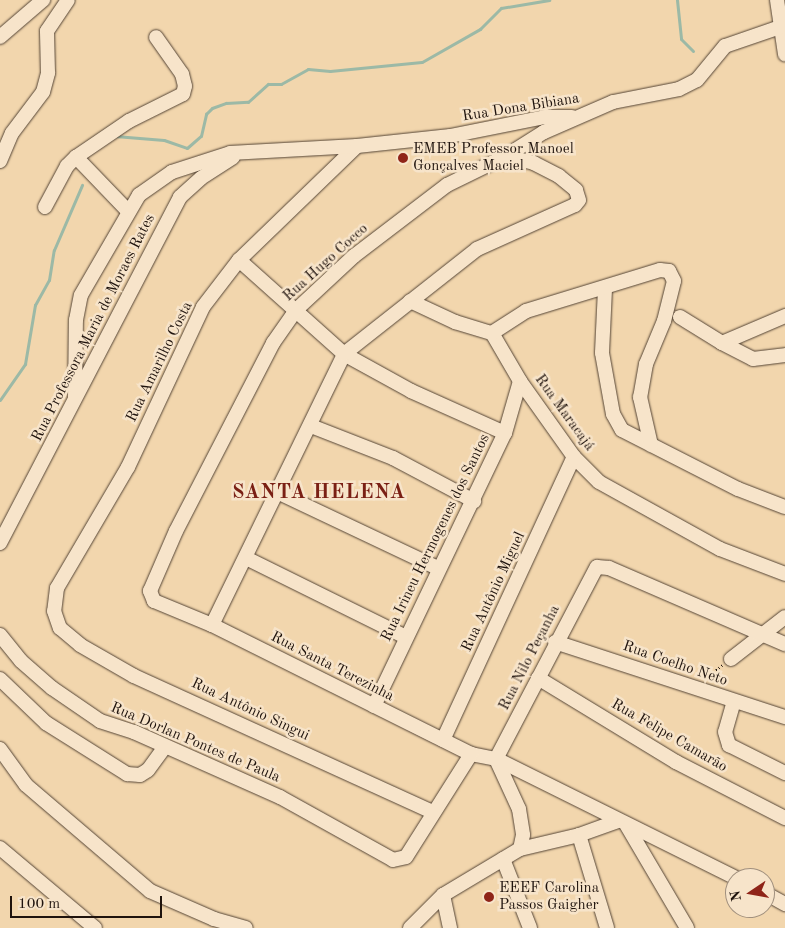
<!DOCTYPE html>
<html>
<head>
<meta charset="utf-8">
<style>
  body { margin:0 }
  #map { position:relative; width:785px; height:928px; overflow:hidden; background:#f2d6ad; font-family:"Old Standard TT",serif }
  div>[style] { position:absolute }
  .stream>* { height:3px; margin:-1.5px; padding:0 1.5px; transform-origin:1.5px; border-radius:1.5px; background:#9cb9a6 }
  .path>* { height:2px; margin-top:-1px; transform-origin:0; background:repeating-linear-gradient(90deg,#1f130d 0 1px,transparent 0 3.5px) }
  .roads { filter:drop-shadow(0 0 1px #544435) drop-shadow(0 0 1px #544435) }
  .minor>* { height:14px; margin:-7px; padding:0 7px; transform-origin:7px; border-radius:7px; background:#f7e4ca }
  .dots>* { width:14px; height:14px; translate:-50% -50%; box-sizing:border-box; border:2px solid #f7e4ca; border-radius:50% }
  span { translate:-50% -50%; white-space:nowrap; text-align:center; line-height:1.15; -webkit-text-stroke:5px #f7e4ca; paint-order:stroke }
  .street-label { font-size:15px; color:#1f130d }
  .poi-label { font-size:15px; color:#1f130d }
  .left { translate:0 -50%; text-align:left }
  .district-label { font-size:20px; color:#7a1f14; font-weight:700; letter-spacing:1px }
  .north { position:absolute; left:725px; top:868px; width:50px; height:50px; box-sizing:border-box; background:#f7e4ca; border:1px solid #a1907e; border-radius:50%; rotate:258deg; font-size:14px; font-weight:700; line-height:20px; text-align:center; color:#1f130d }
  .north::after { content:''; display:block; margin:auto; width:18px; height:22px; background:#8f2418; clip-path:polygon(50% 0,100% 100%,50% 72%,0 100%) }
  .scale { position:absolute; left:10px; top:896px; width:152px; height:22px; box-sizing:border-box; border:2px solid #1f130d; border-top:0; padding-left:6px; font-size:15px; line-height:18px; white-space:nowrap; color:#1f130d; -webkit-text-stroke:4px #f7e4ca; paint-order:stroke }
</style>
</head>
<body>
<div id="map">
  <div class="stream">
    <div style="left:677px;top:0;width:39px;rotate:84deg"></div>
    <div style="left:681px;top:39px;width:17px;rotate:45deg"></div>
    <div style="left:115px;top:136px;width:49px;rotate:4.7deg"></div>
    <div style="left:164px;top:140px;width:24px;rotate:19deg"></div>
    <div style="left:187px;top:148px;width:18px;rotate:-41deg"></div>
    <div style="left:201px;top:136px;width:23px;rotate:-77deg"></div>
    <div style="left:206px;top:114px;width:8px;rotate:-45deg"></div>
    <div style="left:212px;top:108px;width:15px;rotate:-20deg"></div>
    <div style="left:226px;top:103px;width:22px;rotate:-3deg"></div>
    <div style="left:248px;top:102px;width:27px;rotate:-42deg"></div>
    <div style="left:268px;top:84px;width:13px"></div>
    <div style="left:281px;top:84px;width:31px;rotate:-29deg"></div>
    <div style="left:308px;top:69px;width:22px;rotate:5deg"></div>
    <div style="left:330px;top:71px;width:92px;rotate:-5.6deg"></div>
    <div style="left:422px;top:62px;width:67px;rotate:-29.6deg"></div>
    <div style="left:480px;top:29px;width:30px;rotate:-45deg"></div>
    <div style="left:501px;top:8px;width:49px;rotate:-9.5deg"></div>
    <div style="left:0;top:400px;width:44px;rotate:-55.2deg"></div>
    <div style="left:25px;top:364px;width:60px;rotate:-80.4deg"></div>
    <div style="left:35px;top:305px;width:29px;rotate:-61deg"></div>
    <div style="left:49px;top:280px;width:30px;rotate:-81deg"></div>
    <div style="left:54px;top:250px;width:71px;rotate:-66.7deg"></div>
  </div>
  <div class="path">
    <div style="left:705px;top:679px;width:23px;rotate:-38deg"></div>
  </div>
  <div class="roads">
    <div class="minor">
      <div style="left:777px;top:0;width:55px;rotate:81.6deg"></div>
      <div style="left:0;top:37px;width:57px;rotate:-40.7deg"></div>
      <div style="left:357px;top:146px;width:164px;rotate:136deg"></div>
      <div style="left:239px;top:260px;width:59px;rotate:127.5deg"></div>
      <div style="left:203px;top:307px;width:177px;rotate:115.1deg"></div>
      <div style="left:128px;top:467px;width:140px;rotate:120.4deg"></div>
      <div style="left:57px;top:588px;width:23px;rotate:97deg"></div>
      <div style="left:54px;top:611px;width:18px;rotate:71deg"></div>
      <div style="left:60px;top:628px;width:26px;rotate:40deg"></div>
      <div style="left:80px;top:645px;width:62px;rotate:29.9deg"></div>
      <div style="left:134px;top:676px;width:328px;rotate:24.5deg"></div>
      <div style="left:76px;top:157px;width:64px;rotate:-34.2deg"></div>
      <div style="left:129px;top:121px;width:60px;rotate:-26.6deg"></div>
      <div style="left:183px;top:94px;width:8px;rotate:-76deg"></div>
      <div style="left:185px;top:86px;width:12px;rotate:-104deg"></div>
      <div style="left:182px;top:74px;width:45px;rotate:-125.1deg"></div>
      <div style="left:0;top:161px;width:30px;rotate:-67deg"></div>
      <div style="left:12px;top:133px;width:51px;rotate:-52.9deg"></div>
      <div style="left:43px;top:92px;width:20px;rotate:-75deg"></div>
      <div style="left:48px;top:73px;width:42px;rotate:-91.4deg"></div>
      <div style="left:47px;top:31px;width:37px;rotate:-56deg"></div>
      <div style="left:45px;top:207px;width:47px;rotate:-61.8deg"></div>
      <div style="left:67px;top:166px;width:13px;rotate:-45deg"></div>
      <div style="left:76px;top:157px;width:75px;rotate:46.1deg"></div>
      <div style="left:239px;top:260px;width:141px;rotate:41.8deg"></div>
      <div style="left:344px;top:354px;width:77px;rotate:28.9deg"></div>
      <div style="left:411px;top:391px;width:103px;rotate:24.1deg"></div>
      <div style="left:605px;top:289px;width:64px;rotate:92.7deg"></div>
      <div style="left:602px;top:353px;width:62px;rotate:79.8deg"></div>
      <div style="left:613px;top:414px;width:18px;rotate:61deg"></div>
      <div style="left:622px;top:430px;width:130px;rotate:27deg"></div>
      <div style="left:738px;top:489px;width:50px;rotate:21deg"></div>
      <div style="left:410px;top:301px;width:50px;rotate:25deg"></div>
      <div style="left:455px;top:322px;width:39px;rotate:17deg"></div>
      <div style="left:492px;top:333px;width:56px;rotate:59.7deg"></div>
      <div style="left:520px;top:381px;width:93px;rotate:54.6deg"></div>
      <div style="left:574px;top:457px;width:35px;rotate:45deg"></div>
      <div style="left:599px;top:482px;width:138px;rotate:29deg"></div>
      <div style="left:720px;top:549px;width:70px;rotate:21deg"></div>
      <div style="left:680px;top:317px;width:49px;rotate:31.8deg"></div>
      <div style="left:722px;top:343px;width:69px;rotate:-23.2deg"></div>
      <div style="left:492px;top:333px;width:40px;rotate:-32.9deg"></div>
      <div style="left:526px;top:311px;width:140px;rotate:-17deg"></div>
      <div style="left:660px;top:270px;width:9px;rotate:6deg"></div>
      <div style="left:669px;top:271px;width:11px;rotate:63deg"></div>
      <div style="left:674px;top:281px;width:41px;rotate:104deg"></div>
      <div style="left:664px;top:321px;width:47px;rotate:112.7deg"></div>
      <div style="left:646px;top:364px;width:34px;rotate:100deg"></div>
      <div style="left:640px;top:397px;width:49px;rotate:77.1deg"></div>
      <div style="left:722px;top:343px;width:35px;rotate:27deg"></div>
      <div style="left:753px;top:359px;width:32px;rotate:-7deg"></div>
      <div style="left:75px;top:397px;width:77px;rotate:-89.3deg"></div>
      <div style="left:76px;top:320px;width:25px;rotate:-79deg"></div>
      <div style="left:81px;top:295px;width:116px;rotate:-59.9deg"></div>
      <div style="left:139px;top:195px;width:40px;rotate:-34.9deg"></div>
      <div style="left:172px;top:172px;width:61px;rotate:-18.1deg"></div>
      <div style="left:230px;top:153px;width:127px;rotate:-3.2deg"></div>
      <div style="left:357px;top:146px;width:94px;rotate:-6.1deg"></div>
      <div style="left:450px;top:136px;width:97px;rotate:-11.3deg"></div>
      <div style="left:545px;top:117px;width:27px"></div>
      <div style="left:311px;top:426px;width:88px;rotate:21.3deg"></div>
      <div style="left:393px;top:458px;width:92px;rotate:28deg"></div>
      <div style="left:277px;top:492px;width:178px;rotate:25.3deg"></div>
      <div style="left:0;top:543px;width:390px;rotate:-62.5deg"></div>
      <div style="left:180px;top:197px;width:28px;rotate:-42deg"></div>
      <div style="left:201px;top:178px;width:38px;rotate:-33deg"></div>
      <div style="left:246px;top:558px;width:178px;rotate:26.3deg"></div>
      <div style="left:212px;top:625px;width:301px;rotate:-64deg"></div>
      <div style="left:344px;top:354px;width:169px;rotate:-38.3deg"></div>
      <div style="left:477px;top:249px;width:107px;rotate:-24.2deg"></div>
      <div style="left:575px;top:205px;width:6px;rotate:-51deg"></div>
      <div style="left:579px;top:200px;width:10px;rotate:-107deg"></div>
      <div style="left:576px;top:190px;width:22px;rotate:-141deg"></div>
      <div style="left:559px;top:176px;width:28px;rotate:-153deg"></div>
      <div style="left:534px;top:163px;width:29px;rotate:-166deg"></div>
      <div style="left:0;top:635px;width:33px;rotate:51deg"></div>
      <div style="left:21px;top:661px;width:41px;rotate:41.1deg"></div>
      <div style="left:52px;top:688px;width:58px;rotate:34.5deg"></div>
      <div style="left:100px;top:721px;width:36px;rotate:18deg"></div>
      <div style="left:134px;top:732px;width:160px;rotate:24deg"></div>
      <div style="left:280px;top:797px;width:129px;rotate:29.1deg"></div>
      <div style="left:393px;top:860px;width:13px;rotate:-13deg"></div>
      <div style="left:406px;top:857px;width:122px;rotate:-57.7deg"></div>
      <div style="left:555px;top:642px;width:242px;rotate:18.1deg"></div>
      <div style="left:731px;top:659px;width:68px;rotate:-37.9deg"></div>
      <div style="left:538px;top:678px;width:162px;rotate:31.3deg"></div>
      <div style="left:676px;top:762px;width:123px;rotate:27.2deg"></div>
      <div style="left:0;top:679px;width:64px;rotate:43.7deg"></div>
      <div style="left:46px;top:723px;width:96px;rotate:32.2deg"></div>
      <div style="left:127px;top:774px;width:13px;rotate:4deg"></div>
      <div style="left:140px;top:775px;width:9px;rotate:-32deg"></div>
      <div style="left:148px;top:770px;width:29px;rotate:-54deg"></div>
      <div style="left:734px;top:701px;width:32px;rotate:106deg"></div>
      <div style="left:725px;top:732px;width:14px;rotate:73deg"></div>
      <div style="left:729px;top:745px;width:63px;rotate:26.6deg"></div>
      <div style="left:374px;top:706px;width:303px;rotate:-64.4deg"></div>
      <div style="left:505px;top:433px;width:54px;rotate:-73.9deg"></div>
      <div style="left:443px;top:740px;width:312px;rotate:-65.2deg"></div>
      <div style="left:0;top:749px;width:44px;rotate:54.2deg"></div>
      <div style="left:26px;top:785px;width:163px;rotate:40.5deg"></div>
      <div style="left:150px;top:891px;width:70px;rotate:23.6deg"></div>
      <div style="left:214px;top:919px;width:33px;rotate:16deg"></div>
      <div style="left:496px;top:759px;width:217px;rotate:-62.3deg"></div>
      <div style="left:597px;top:567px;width:12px;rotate:5deg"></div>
      <div style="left:609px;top:568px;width:192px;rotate:23.4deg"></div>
      <div style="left:496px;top:759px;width:55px;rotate:65.3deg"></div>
      <div style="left:519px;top:809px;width:26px;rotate:81deg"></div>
      <div style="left:523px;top:835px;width:14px;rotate:102deg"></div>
      <div style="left:627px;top:826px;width:118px;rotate:59.5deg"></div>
      <div style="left:579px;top:835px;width:97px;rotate:73.2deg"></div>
      <div style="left:0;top:848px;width:124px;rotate:40.1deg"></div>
      <div style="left:503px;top:859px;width:74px;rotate:68.6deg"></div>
      <div style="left:736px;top:878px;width:268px;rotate:-153.6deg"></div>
      <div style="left:496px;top:759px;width:25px;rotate:-169deg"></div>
      <div style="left:471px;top:754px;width:289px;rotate:-153.5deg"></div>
      <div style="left:212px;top:625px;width:63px;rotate:-157.5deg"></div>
      <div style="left:154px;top:601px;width:11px;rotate:-112deg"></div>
      <div style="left:150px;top:591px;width:65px;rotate:-66.6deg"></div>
      <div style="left:176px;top:531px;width:212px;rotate:-62.7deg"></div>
      <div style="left:273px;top:343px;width:40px;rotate:-55.1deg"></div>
      <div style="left:296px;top:310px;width:79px;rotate:-43deg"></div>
      <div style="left:354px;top:256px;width:117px;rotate:-37.4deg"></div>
      <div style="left:447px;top:185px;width:66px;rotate:-26.2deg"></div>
      <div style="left:506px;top:156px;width:45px;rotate:-32.3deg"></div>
      <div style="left:544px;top:132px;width:75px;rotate:-23.5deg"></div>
      <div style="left:613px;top:102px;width:67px;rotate:-11.1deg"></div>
      <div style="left:679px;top:89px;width:20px;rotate:-27deg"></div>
      <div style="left:697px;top:80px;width:44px;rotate:-50.5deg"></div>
      <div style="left:725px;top:46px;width:58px;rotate:-19.1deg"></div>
      <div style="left:765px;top:893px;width:23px;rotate:29deg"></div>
      <div style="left:443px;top:895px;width:34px;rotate:78deg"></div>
      <div style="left:410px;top:928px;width:47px;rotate:-45deg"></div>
      <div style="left:443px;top:895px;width:90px;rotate:-30.9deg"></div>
      <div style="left:520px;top:849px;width:61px;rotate:-13.3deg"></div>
      <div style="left:579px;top:835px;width:41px;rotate:-19.7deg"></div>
    </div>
  </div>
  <div class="dots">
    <div style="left:403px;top:158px;background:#8f2418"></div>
    <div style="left:489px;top:897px;background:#8f2418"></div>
  </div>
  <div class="street-label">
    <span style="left:521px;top:108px;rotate:-9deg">Rua Dona Bibiana</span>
    <span style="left:326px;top:263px;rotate:-42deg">Rua Hugo Cocco</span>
    <span style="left:94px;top:328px;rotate:-63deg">Rua Professora Maria de Moraes Rates</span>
    <span style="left:160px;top:362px;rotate:-64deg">Rua Amarilho Costa</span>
    <span style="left:564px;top:413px;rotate:54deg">Rua Maracajá</span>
    <span style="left:436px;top:538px;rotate:-64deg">Rua Irineu Hermogenes dos Santos</span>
    <span style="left:494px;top:592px;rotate:-65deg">Rua Antônio Miguel</span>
    <span style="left:530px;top:658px;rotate:-63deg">Rua Nilo Peçanha</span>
    <span style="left:675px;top:664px;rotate:19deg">Rua Coelho Neto</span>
    <span style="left:332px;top:667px;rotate:27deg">Rua Santa Terezinha</span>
    <span style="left:250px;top:710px;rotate:25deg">Rua Antônio Singui</span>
    <span style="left:669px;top:736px;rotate:30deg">Rua Felipe Camarão</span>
    <span style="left:195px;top:743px;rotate:23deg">Rua Dorlan Pontes de Paula</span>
  </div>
  <div class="poi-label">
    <span class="left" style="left:413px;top:158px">EMEB Professor Manoel<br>Gonçalves Maciel</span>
    <span class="left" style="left:499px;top:897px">EEEF Carolina<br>Passos Gaigher</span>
  </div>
  <div class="district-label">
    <span style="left:319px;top:493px">SANTA HELENA</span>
  </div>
  <div class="north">N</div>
  <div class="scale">100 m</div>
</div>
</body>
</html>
